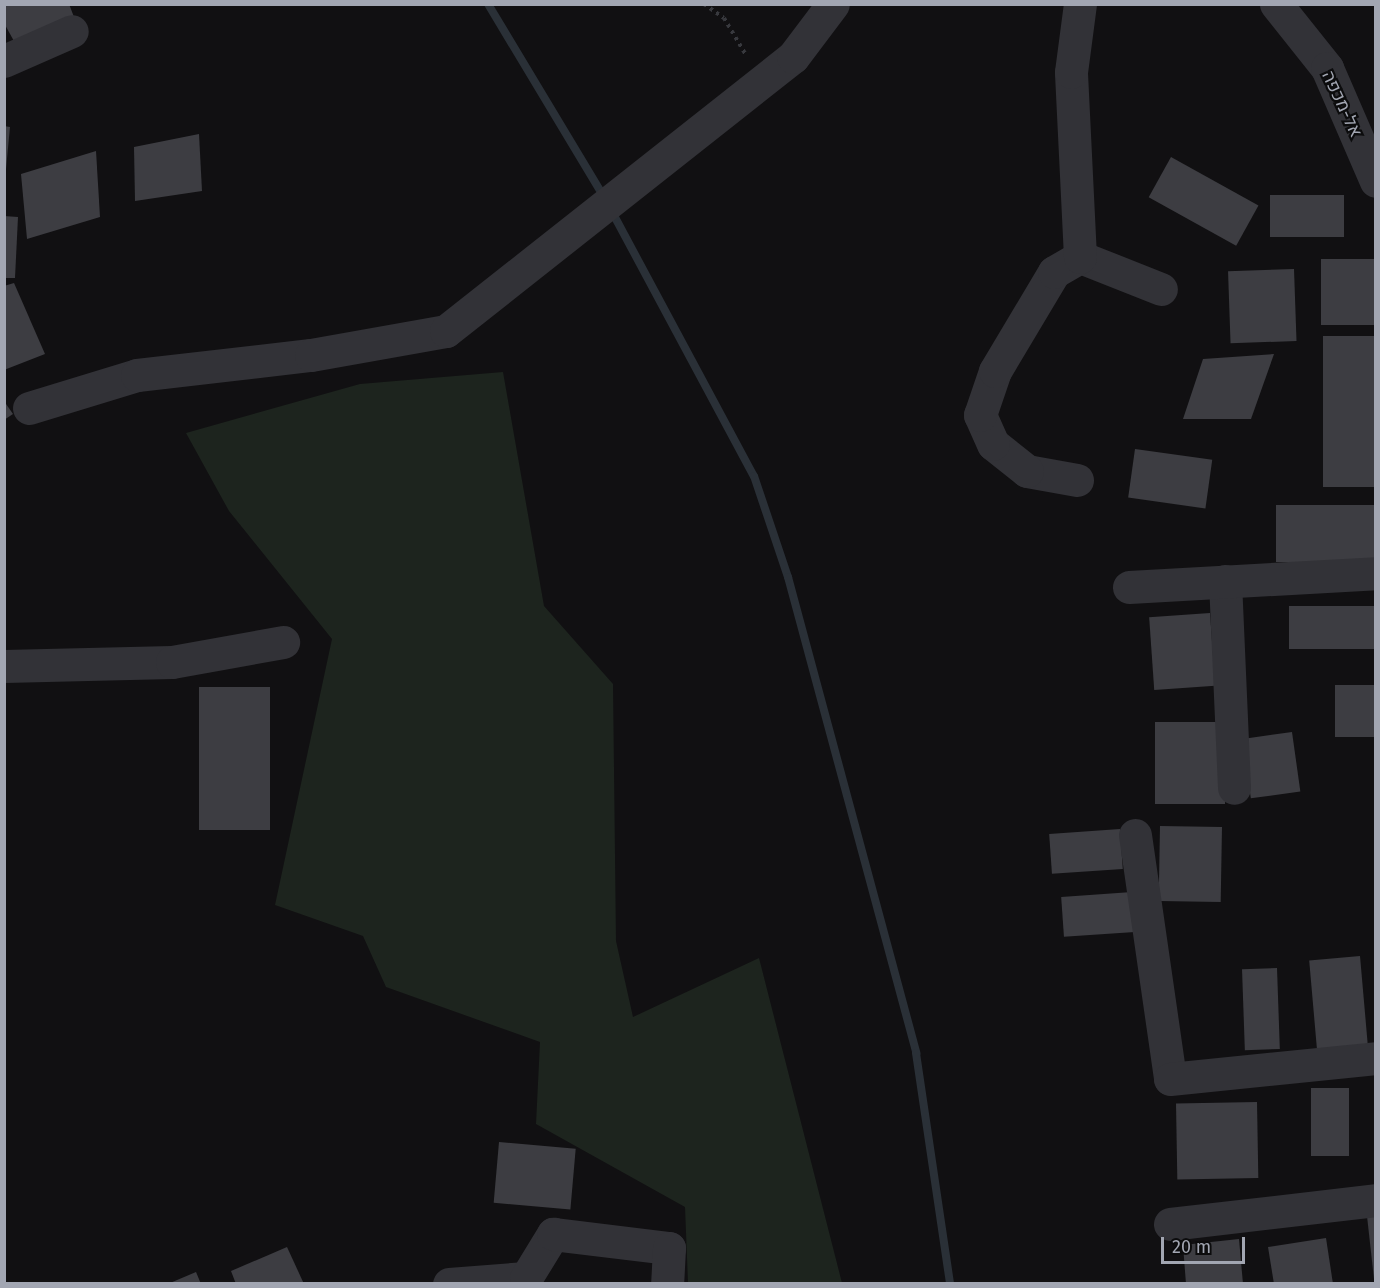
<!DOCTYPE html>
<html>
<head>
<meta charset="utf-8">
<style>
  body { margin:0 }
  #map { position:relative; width:1380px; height:1288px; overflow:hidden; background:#111012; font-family:"Fira Sans",Heebo,sans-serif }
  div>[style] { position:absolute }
  .green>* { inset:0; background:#1d241e }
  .stream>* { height:8px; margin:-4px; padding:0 4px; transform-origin:4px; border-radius:4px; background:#2a3037 }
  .building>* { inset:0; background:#3d3d42; transform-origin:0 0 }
  .path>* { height:4px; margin-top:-2px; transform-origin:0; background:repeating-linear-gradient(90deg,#38393e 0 3px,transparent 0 7.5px) }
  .minor>* { height:33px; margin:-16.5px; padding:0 16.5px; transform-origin:16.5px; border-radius:16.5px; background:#323237 }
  span { translate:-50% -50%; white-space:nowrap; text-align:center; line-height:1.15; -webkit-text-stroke:4.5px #0c0c0d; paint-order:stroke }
  .street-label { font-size:18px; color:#a2a6b2 }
  .frame { position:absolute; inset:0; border:6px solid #a2a6b2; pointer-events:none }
  .scale { position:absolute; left:1161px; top:1237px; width:84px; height:27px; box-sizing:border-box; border:3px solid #a2a6b2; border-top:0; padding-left:8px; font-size:18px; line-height:21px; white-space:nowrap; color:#a2a6b2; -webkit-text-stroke:4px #0c0c0d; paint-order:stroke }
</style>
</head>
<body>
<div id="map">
  <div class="green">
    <div style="clip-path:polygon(503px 372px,544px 606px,613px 684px,616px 941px,633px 1017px,759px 958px,842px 1283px,688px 1283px,685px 1207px,536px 1124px,540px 1042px,386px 987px,363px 936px,275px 905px,332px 639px,229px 511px,186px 433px,360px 384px)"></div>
  </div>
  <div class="stream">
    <div style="left:488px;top:4px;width:225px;rotate:59deg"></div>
    <div style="left:610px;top:208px;width:304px;rotate:61.8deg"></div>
    <div style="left:754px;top:476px;width:107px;rotate:71.4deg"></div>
    <div style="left:788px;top:577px;width:493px;rotate:74.9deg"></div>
    <div style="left:916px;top:1053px;width:233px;rotate:81.6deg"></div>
  </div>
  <div class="building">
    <div style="clip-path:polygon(4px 4px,69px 4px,74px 17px,15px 43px,4px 23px)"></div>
    <div style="clip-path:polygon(4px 126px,10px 127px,6px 169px,4px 169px)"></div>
    <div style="clip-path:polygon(199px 134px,202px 191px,135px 201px,134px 147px)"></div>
    <div style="clip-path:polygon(96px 151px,100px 217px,27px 239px,21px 174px)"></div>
    <div style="left:1171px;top:157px;width:100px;height:46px;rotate:29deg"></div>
    <div style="left:1270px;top:195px;width:74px;height:42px"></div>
    <div style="clip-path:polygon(4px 216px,18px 217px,15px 278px,4px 278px)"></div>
    <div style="left:1376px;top:259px;width:66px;height:55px;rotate:90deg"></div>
    <div style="left:1294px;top:269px;width:72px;height:66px;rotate:88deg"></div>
    <div style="clip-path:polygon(14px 283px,45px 354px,4px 370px,4px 286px)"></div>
    <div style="left:1323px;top:336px;width:53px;height:151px"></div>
    <div style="clip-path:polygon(1274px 354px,1251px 419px,1183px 419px,1203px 359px)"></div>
    <div style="clip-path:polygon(4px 401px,13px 414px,4px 420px)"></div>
    <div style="left:1135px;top:449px;width:78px;height:49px;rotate:8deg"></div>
    <div style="left:1376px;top:505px;width:57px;height:100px;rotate:90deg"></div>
    <div style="left:1376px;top:606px;width:43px;height:87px;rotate:90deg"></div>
    <div style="left:1210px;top:613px;width:73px;height:61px;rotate:86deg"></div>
    <div style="left:1335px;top:685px;width:41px;height:52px"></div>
    <div style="left:270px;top:687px;width:143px;height:71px;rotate:90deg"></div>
    <div style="left:1225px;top:722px;width:82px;height:70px;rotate:90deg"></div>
    <div style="left:1292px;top:732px;width:60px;height:50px;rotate:82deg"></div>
    <div style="left:1160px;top:826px;width:62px;height:75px;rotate:1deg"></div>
    <div style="left:1120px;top:829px;width:40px;height:71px;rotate:86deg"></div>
    <div style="left:1132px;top:892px;width:40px;height:71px;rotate:86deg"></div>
    <div style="left:1360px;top:956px;width:89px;height:51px;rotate:85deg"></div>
    <div style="left:1277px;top:968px;width:81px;height:35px;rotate:88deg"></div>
    <div style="left:1311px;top:1088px;width:38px;height:68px"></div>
    <div style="left:1257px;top:1102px;width:76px;height:81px;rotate:89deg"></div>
    <div style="left:499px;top:1142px;width:77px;height:61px;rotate:5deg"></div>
    <div style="clip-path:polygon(1376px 1215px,1376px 1279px,1374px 1279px,1367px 1216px)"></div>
    <div style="clip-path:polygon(1326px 1238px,1333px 1284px,1274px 1284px,1268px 1247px)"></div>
    <div style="clip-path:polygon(1239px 1239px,1243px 1284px,1186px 1284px,1183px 1245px)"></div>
    <div style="clip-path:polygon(287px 1247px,304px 1284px,236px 1284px,231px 1271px)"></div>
    <div style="clip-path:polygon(196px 1272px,201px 1284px,170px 1284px,170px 1283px)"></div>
  </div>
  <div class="path">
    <div style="left:704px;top:4px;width:24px;rotate:35deg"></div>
    <div style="left:724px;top:18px;width:43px;rotate:59.3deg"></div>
  </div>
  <div class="minor">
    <div style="left:1276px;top:4px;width:82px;rotate:51.4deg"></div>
    <div style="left:1327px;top:68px;width:123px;rotate:66.6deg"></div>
    <div style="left:4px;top:61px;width:74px;rotate:-23.8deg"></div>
    <div style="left:1080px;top:257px;width:87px;rotate:21.6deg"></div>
    <div style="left:29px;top:408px;width:113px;rotate:-17deg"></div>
    <div style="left:137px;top:375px;width:175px;rotate:-6.6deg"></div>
    <div style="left:311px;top:355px;width:137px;rotate:-10.1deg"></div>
    <div style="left:446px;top:331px;width:442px;rotate:-38.3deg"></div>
    <div style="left:793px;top:57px;width:66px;rotate:-53deg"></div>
    <div style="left:1077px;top:480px;width:51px;rotate:-169.8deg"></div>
    <div style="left:1027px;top:471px;width:43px;rotate:-141.5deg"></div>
    <div style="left:993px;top:444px;width:32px;rotate:-114deg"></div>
    <div style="left:980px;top:415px;width:46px;rotate:-71.2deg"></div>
    <div style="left:995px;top:371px;width:115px;rotate:-59.2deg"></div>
    <div style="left:1054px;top:272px;width:30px;rotate:-30deg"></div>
    <div style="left:1080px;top:257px;width:185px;rotate:-92.8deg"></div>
    <div style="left:1071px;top:72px;width:69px;rotate:-82.5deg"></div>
    <div style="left:1225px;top:581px;width:207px;rotate:87.5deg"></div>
    <div style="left:1129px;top:587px;width:247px;rotate:-3.2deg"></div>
    <div style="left:4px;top:666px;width:168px;rotate:-1.4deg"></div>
    <div style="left:172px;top:662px;width:113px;rotate:-10.2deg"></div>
    <div style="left:1135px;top:835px;width:246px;rotate:81.8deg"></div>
    <div style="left:1170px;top:1079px;width:207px;rotate:-5.8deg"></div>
    <div style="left:1170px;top:1224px;width:207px;rotate:-6.6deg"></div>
    <div style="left:449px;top:1284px;width:77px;rotate:-4.5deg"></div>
    <div style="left:526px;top:1278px;width:52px;rotate:-58.5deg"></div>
    <div style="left:553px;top:1234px;width:117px;rotate:6.9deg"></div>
    <div style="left:669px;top:1248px;width:36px;rotate:93deg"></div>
  </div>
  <div class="street-label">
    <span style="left:1342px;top:104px;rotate:65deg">אל-מכפה</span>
  </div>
  <div class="frame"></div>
  <div class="scale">20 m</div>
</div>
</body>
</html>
